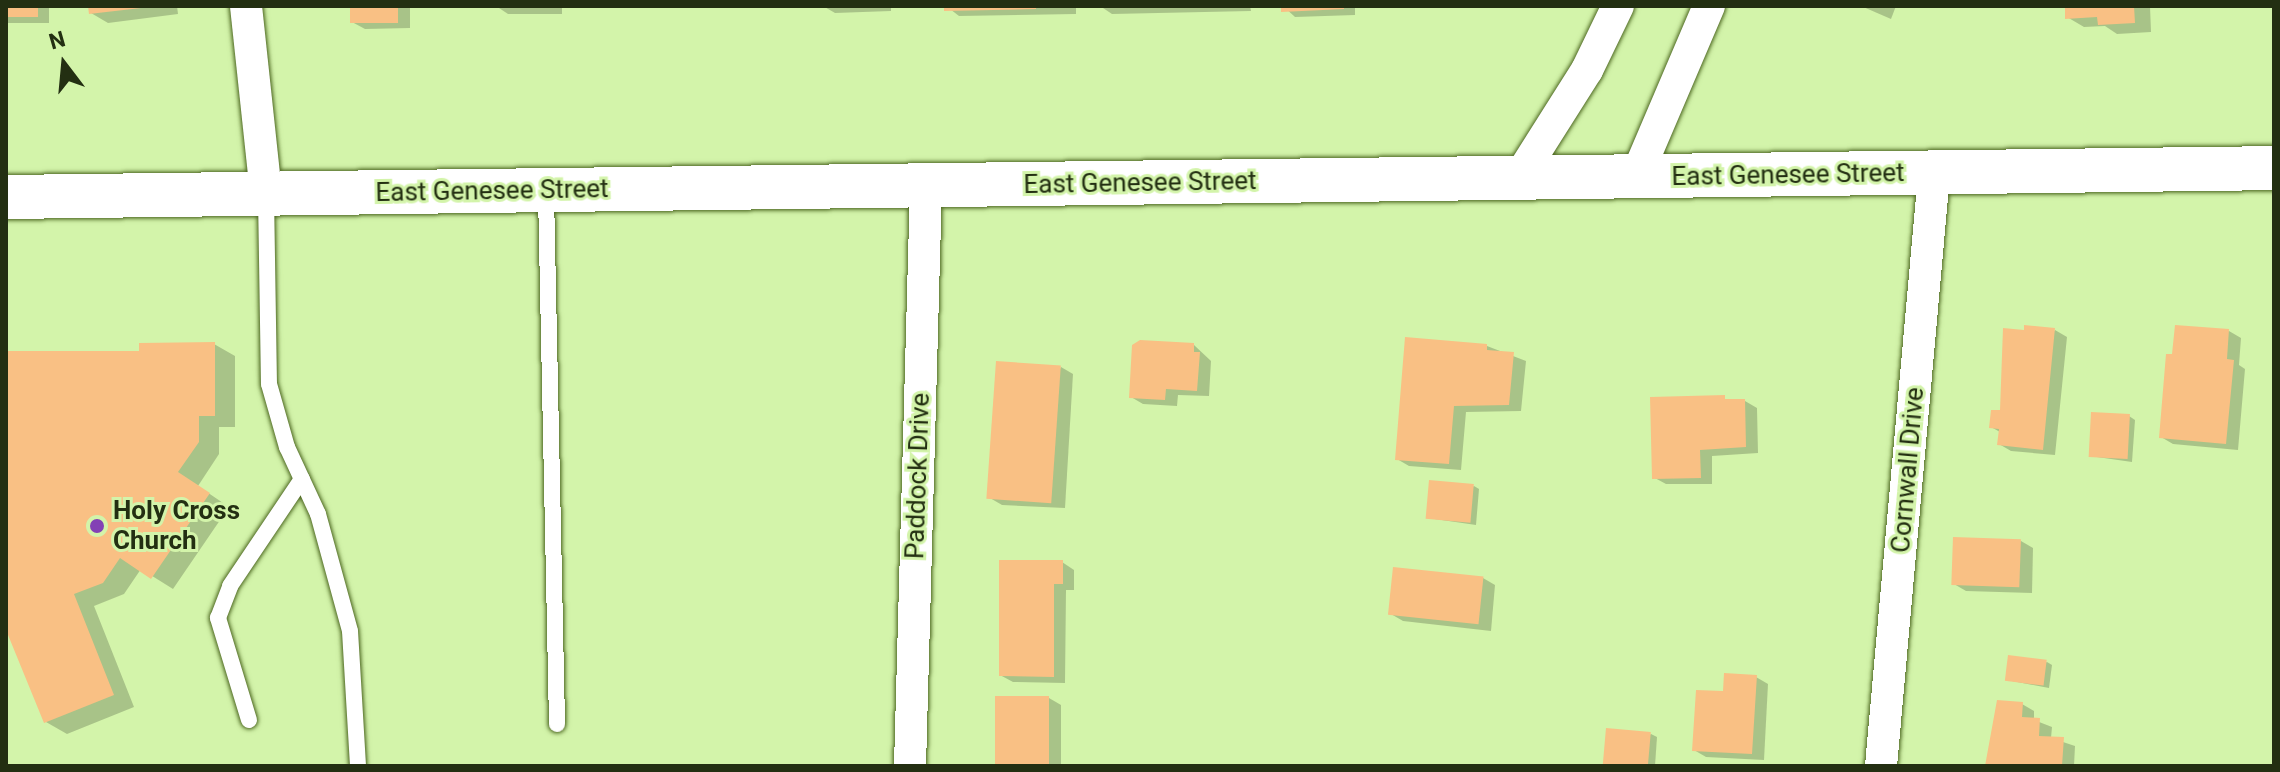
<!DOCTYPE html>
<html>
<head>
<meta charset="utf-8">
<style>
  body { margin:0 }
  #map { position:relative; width:2280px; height:772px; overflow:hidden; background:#d3f4aa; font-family:Roboto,sans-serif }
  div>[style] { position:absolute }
  .shadow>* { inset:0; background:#0003; transform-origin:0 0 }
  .building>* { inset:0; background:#f9c084; transform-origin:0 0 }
  .roads { filter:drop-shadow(0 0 2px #4d6821) drop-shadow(0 0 2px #4d6821) }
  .lane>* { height:16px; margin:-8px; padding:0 8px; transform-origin:8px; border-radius:8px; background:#fff }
  .street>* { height:32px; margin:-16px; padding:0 16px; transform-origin:16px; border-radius:16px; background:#fff }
  .primary>* { height:44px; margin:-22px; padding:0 22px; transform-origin:22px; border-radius:22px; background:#fff }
  .dots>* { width:22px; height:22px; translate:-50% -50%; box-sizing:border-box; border:4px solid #d3f4aa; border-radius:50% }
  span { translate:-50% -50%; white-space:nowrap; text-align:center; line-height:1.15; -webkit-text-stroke:6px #d3f4aa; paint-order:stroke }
  .street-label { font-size:26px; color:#232f12 }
  .poi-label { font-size:26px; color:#232f12; font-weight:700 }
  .left { translate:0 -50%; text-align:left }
  .frame { position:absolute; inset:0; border:8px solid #232f12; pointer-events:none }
  .north { position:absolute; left:24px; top:24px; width:80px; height:80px; -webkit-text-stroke:6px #d3f4aa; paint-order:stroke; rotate:344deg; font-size:22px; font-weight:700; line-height:32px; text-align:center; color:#232f12 }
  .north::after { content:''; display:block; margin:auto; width:28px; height:36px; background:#232f12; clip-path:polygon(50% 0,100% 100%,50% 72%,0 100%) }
</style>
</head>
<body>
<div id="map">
  <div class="shadow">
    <div style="left:6px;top:6px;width:43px;height:17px"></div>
    <div style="clip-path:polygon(90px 6px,177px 6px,178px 14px,108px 23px,91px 13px)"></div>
    <div style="clip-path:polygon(352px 6px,410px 6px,410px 28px,365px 29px,352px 22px)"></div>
    <div style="clip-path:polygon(496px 6px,609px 6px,609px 7px,562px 6px,562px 14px,508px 14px)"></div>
    <div style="clip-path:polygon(823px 6px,891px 6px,891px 11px,835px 13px)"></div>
    <div style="clip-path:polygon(946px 6px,1076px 6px,1076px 14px,959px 16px)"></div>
    <div style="clip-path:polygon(1250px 6px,1251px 11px,1112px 14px,1100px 6px)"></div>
    <div style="clip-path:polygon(1283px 6px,1355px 6px,1355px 15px,1295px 17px)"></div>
    <div style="clip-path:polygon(1459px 6px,1490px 6px,1490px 8px)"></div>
    <div style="clip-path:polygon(1861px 6px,1896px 6px,1891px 19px)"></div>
    <div style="clip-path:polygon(2067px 6px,2150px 6px,2151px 32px,2117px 34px,2105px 26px,2084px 27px,2067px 17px)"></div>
    <div style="clip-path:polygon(2055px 330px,2067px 337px,2055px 455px,2011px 451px,1999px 444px,2000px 432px,1991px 427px)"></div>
    <div style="clip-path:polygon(2229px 331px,2241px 338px,2239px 365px,2245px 369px,2238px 450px,2173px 444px,2161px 437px,2174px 356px)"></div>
    <div style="clip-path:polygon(214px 344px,235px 356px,235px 427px,219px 427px,219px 454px,198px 486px,229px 507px,173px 589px,141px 569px,124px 594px,94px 606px,134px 707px,67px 734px,46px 722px,6px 624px,6px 353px,141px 352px)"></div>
    <div style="clip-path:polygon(1194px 345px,1211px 361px,1209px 396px,1178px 395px,1177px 406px,1143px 404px,1131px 397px)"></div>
    <div style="clip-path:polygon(1487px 346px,1526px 361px,1521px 411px,1466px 412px,1461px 470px,1409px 466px,1397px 459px)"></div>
    <div style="clip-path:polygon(1061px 367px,1073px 374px,1065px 508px,1002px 505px,990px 498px)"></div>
    <div style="clip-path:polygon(1745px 401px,1757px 408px,1758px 453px,1712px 456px,1712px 484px,1666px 484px,1653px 477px)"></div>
    <div style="clip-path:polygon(2129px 416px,2135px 420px,2132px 462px,2090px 456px)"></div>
    <div style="clip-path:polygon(1474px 486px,1479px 489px,1476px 525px,1428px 518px)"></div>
    <div style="clip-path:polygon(2021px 541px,2033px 548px,2032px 593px,1966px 591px,1954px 584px)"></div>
    <div style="clip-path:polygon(1062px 562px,1074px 570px,1074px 590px,1066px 590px,1065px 683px,1013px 682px,1000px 675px)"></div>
    <div style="clip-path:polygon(1483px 578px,1495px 585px,1491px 631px,1403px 621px,1391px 614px)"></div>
    <div style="clip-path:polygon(2047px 662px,2052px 665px,2049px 688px,2007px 680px)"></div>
    <div style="clip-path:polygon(1756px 677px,1768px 684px,1764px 760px,1706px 757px,1694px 750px,1725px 693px)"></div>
    <div style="clip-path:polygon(1049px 698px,1061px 705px,1061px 766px,997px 766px)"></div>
    <div style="clip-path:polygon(2022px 704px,2034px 711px,2034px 720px,2052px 727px,2051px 738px,2075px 746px,2074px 766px,1988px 766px)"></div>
    <div style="clip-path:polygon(1651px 734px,1657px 737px,1655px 766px,1606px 766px)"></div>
  </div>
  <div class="building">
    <div style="left:6px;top:6px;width:32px;height:11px"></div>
    <div style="clip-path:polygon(88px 6px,141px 6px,141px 8px,89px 14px)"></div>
    <div style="left:350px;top:6px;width:48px;height:17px"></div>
    <div style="clip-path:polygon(944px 6px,1036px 6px,1036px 9px,944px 11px)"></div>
    <div style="clip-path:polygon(1281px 6px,1344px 6px,1344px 9px,1281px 12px)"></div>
    <div style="clip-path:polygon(2065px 6px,2134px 6px,2135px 23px,2098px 25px,2097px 17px,2065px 19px)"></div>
    <div style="clip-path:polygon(2024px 325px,2055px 328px,2043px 450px,1997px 445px,1999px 429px,1989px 428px,1991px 410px,2000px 410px,2003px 328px,2024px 330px)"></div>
    <div style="clip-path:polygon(2175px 325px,2229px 329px,2227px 359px,2234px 360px,2226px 444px,2159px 438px,2166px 354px,2172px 354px)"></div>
    <div style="clip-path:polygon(1405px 337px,1487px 344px,1487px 350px,1514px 352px,1509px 405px,1454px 406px,1449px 464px,1395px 460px)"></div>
    <div style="clip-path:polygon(1140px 340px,1194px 343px,1194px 352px,1200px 352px,1197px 391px,1166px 389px,1165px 400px,1129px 398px,1132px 345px)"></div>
    <div style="clip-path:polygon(215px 342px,215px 416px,199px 416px,199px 442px,178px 472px,210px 493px,151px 579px,120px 558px,103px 583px,74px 594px,114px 695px,44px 723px,6px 630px,6px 351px,139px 351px,139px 343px)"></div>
    <div style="left:996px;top:361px;width:65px;height:138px;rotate:4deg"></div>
    <div style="clip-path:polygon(1725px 395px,1725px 399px,1745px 399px,1746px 447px,1700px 450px,1701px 478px,1652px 479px,1650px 397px)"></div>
    <div style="left:2091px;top:412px;width:39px;height:45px;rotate:3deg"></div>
    <div style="left:1429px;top:480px;width:45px;height:39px;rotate:5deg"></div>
    <div style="left:1953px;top:537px;width:68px;height:48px;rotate:2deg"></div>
    <div style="clip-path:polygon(999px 560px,1063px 560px,1063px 584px,1054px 584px,1054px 677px,999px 676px)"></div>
    <div style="left:1393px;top:567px;width:91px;height:48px;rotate:6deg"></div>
    <div style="left:2008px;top:655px;width:39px;height:26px;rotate:7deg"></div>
    <div style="clip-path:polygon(1724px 673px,1757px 675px,1752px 754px,1692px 751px,1696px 690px,1723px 691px)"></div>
    <div style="left:995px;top:696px;width:54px;height:70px"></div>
    <div style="clip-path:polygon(1997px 700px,2023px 702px,2022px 717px,2040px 718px,2039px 736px,2064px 737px,2062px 766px,1985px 766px)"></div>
    <div style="left:1606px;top:728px;width:45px;height:38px;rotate:5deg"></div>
  </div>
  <div class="roads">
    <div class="lane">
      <div style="left:546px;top:193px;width:531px;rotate:88.81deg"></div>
      <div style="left:266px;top:195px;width:189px;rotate:89.1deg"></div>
      <div style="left:269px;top:384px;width:66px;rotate:74.1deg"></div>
      <div style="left:287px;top:447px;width:74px;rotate:65.2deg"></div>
      <div style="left:318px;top:514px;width:121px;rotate:74.7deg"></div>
      <div style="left:350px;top:631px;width:135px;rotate:86.6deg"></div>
      <div style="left:249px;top:720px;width:107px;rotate:-106.9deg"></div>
      <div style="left:218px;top:618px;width:34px;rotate:-69deg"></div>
      <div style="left:230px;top:586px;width:129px;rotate:-56.1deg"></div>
    </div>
    <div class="street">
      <div style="left:246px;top:6px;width:189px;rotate:83.9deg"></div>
      <div style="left:1636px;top:177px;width:186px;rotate:-66.9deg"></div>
      <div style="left:1518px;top:179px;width:129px;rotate:-57.7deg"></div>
      <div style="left:1587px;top:70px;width:71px;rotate:-64.2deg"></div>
      <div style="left:910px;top:766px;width:580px;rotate:-88.42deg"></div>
      <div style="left:1881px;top:766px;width:594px;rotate:-84.88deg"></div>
    </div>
    <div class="primary">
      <div style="left:6px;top:197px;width:2268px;rotate:-0.73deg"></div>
    </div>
  </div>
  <div class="dots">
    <div style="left:97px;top:526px;background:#8341b5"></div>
  </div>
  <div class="street-label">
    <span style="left:1788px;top:175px;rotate:-1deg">East Genesee Street</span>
    <span style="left:1140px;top:183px;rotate:-1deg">East Genesee Street</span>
    <span style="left:492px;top:191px;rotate:-1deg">East Genesee Street</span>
    <span style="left:1908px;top:470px;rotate:-85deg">Cornwall Drive</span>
    <span style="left:918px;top:476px;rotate:-88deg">Paddock Drive</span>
  </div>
  <div class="poi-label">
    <span class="left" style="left:113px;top:526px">Holy Cross<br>Church</span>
  </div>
  <div class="frame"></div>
  <div class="north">N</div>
</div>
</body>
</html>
